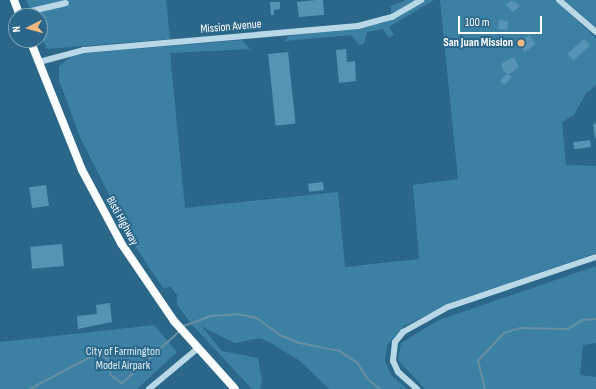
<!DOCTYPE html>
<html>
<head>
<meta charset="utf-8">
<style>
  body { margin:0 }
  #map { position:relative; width:596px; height:389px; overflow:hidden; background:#2b6789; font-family:"Sofia Sans Condensed",sans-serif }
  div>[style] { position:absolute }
  .green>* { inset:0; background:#3c81a3 }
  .stream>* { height:1.5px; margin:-0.75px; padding:0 0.75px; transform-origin:0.75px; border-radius:0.75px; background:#678fa4 }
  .building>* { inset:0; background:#5793b2; transform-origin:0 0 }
  .minor>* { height:6px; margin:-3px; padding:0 3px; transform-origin:3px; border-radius:3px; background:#b8d8e8 }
  .major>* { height:8px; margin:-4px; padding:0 4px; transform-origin:4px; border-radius:4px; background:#fafdfe }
  .dots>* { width:11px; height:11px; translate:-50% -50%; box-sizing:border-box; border:2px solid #2b6789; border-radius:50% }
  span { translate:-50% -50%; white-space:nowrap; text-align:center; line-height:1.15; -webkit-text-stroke:4px #2b6789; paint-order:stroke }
  .street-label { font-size:12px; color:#fff }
  .poi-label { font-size:12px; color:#fff; font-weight:700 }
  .right { translate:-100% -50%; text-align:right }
  .park-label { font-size:12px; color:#dceef7 }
  .north { position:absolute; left:8px; top:8px; width:40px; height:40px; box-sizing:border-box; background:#2b6789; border:1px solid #80a4b8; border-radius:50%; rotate:264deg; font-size:11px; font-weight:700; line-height:16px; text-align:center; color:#fff }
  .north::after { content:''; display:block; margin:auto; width:14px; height:18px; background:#efb880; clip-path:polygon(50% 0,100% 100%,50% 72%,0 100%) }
  .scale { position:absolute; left:458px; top:16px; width:84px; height:18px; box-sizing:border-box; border:2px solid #fff; border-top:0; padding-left:5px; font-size:12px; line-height:14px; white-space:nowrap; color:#fff; -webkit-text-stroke:3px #2b6789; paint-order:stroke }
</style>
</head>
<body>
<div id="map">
  <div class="green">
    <div style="clip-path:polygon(26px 0,166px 0,170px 39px,47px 49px,40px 34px,40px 16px,33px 16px)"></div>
    <div style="clip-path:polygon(407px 0,416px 0,391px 14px,391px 6px)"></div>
    <div style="clip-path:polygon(427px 0,434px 0,389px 27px,394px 35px,389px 38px,383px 29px,367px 32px,364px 44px,359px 45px,351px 35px,285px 41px,288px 36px,383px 23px)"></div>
    <div style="clip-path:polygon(440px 0,555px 0,596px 38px,596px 85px,586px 93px,574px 115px,562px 122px,566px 165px,596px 166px,596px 253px,456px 301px,404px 326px,387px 345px,385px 361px,391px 375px,407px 389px,329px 389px,300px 361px,271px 343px,260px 338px,235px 343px,202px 327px,222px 351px,258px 358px,262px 381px,260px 389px,252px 389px,194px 327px,177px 305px,177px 295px,171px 287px,163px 288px,135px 246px,80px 137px,59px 80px,59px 66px,75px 54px,242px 40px,250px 49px,170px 53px,185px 208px,338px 192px,345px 267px,419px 259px,413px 185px,458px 179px)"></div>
    <div style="clip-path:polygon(564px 0,596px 0,596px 28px,585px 18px)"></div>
    <div style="clip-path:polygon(596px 266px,596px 343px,583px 345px,580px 375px,596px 377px,596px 389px,425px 389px,398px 360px,401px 343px,439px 320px)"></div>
    <div style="clip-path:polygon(154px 325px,177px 352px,137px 389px,0 389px,0 342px)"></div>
  </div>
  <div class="stream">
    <div style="left:184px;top:326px;width:30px;rotate:-20deg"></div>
    <div style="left:212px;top:316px;width:26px;rotate:-4deg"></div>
    <div style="left:238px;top:314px;width:19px;rotate:12deg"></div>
    <div style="left:257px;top:318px;width:31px;rotate:36deg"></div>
    <div style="left:282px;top:336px;width:19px;rotate:21deg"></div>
    <div style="left:300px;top:343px;width:41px;rotate:11.3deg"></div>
    <div style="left:340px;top:351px;width:22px;rotate:34deg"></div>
    <div style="left:358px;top:363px;width:19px;rotate:58deg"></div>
    <div style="left:368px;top:379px;width:16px;rotate:38deg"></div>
    <div style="left:30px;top:389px;width:79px;rotate:-27.9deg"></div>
    <div style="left:100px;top:352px;width:11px;rotate:41deg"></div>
    <div style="left:108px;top:359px;width:16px;rotate:79deg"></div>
    <div style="left:111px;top:375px;width:14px;rotate:36deg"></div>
    <div style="left:122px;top:383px;width:78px;rotate:-41.9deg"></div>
    <div style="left:485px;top:389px;width:29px;rotate:-104deg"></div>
    <div style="left:478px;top:361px;width:38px;rotate:-47deg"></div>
    <div style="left:504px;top:333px;width:17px;rotate:-17deg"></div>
    <div style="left:520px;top:328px;width:48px;rotate:1.2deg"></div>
    <div style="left:568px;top:329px;width:17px;rotate:-31deg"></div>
    <div style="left:583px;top:320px;width:13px;rotate:-4deg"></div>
  </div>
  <div class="building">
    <div style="clip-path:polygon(316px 0,323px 0,324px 15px,299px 17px,297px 2px)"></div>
    <div style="clip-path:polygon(512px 0,520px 6px,513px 12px,506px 5px)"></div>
    <div style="clip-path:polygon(270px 2px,280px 2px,280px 9px,274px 10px,274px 15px,271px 15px)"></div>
    <div style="left:499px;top:20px;width:9px;height:9px;rotate:6deg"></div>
    <div style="left:529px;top:35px;width:11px;height:14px;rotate:52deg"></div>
    <div style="left:584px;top:39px;width:9px;height:22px;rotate:49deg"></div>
    <div style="clip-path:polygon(346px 49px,347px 62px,355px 61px,356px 81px,339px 83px,336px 50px)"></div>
    <div style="left:288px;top:52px;width:72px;height:20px;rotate:84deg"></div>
    <div style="clip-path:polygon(514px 57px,519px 67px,509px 74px,504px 72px,501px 64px)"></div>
    <div style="clip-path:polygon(507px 73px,512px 77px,504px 85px,500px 81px)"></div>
    <div style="clip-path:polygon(596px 123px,596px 138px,595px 138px,593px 124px)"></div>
    <div style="left:590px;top:140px;width:7px;height:17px;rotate:82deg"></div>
    <div style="left:323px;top:182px;width:8px;height:15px;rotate:83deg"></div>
    <div style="left:46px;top:185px;width:21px;height:17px;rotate:82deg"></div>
    <div style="left:62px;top:244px;width:22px;height:32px;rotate:85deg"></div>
    <div style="clip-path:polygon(110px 303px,112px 322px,78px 329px,77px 316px,97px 314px,96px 305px)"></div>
  </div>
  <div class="minor">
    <div style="left:559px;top:0;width:49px;rotate:40.9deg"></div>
    <div style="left:19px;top:14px;width:48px;rotate:-13.2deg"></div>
    <div style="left:39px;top:62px;width:47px;rotate:-14.9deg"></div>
    <div style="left:84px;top:50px;width:275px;rotate:-5deg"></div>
    <div style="left:358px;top:26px;width:35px;rotate:-15deg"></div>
    <div style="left:392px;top:17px;width:34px;rotate:-30deg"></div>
    <div style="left:149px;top:389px;width:62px;rotate:-39.8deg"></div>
    <div style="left:417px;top:389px;width:25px;rotate:-138deg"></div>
    <div style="left:398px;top:372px;width:12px;rotate:-114deg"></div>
    <div style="left:393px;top:361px;width:19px;rotate:-84deg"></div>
    <div style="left:395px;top:342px;width:13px;rotate:-51deg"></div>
    <div style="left:403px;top:332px;width:51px;rotate:-29.1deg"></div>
    <div style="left:448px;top:307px;width:156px;rotate:-18.7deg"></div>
  </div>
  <div class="major">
    <div style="left:14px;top:0;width:17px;rotate:69deg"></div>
    <div style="left:30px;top:40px;width:140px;rotate:68.2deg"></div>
    <div style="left:82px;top:170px;width:83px;rotate:61.9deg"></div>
    <div style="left:121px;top:243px;width:94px;rotate:55.8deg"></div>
    <div style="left:174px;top:321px;width:91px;rotate:48.1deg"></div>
  </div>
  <div class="dots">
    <div style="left:521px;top:43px;background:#efb880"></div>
  </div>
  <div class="street-label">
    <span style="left:231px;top:27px;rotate:-5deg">Mission Avenue</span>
    <span style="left:122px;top:221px;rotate:61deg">Bisti Highway</span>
  </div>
  <div class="poi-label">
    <span class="right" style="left:513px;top:43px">San Juan Mission</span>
  </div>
  <div class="park-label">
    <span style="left:123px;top:359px">City of Farmington<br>Model Airpark</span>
  </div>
  <div class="north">N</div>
  <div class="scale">100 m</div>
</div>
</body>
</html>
